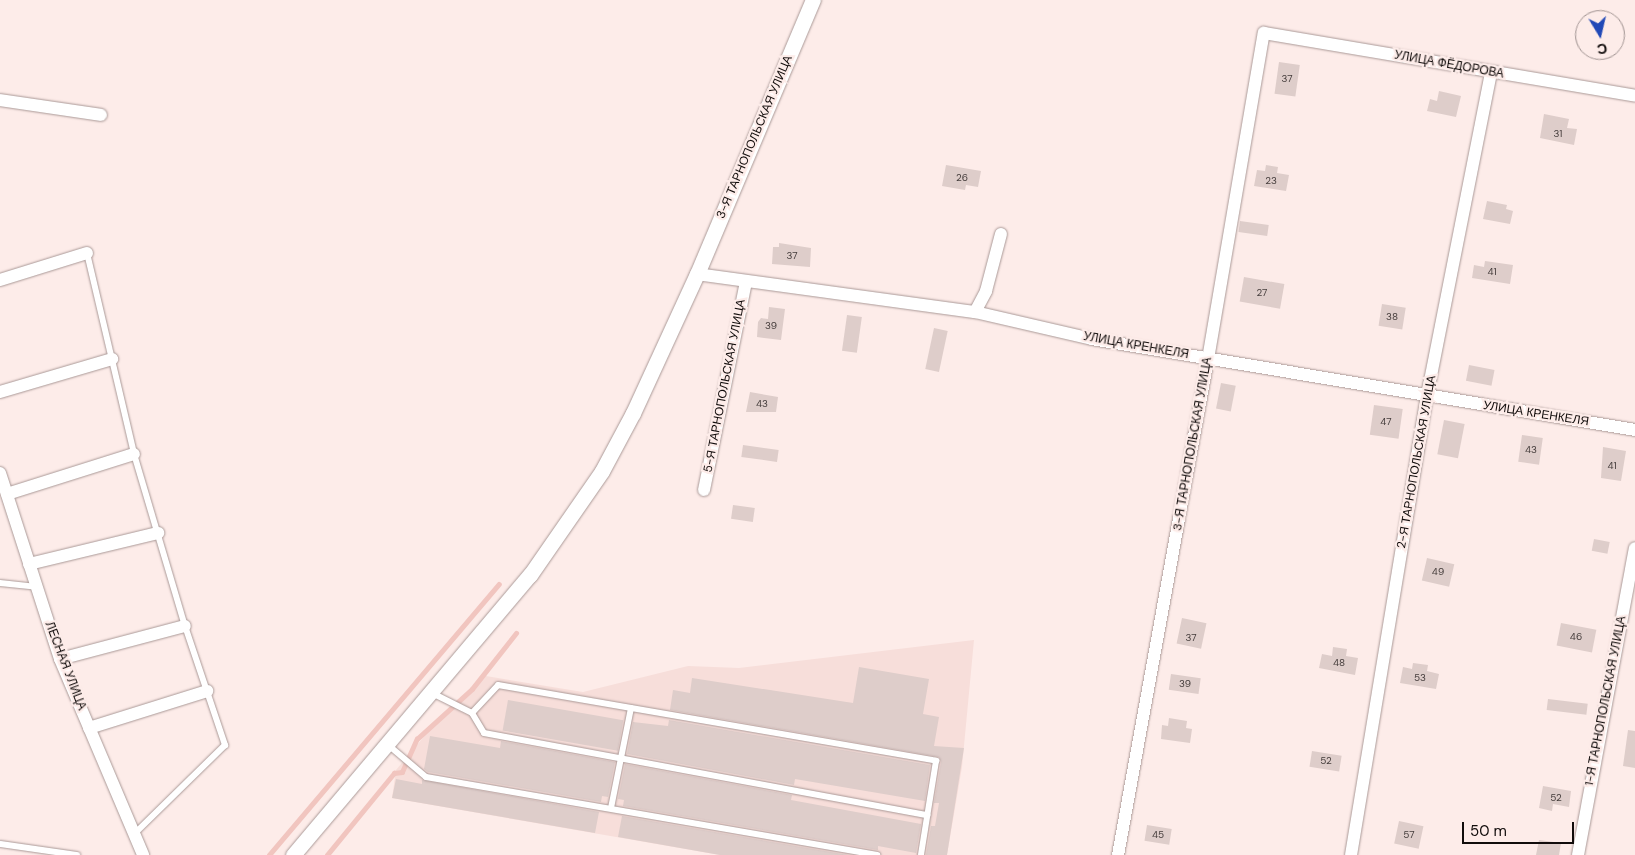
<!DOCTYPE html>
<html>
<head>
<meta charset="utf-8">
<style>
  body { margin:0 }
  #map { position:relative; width:1635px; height:855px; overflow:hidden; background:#fdece9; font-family:"DM Sans",sans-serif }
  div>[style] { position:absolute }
  .built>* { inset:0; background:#f7deda }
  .stream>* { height:4.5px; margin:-2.25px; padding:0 2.25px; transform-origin:2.25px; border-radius:2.25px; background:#f1c5bf }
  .building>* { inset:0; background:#decdca; transform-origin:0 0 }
  .roads { filter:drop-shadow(0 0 1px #aa9997) drop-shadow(0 0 1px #aa9997) }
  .service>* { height:6px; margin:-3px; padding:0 3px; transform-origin:3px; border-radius:3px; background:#fff }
  .minor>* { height:12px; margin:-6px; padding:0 6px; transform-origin:6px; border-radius:6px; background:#fff }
  .tertiary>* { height:15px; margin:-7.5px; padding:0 7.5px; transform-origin:7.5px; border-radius:7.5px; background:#fff }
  span { translate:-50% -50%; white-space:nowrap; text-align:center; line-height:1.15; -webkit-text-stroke:4.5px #fdece9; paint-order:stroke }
  .number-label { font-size:10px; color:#443c3b }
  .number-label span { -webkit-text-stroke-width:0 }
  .street-label { font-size:12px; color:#110c0b }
  .north { position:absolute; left:1575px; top:10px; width:50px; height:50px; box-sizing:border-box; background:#fdece9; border:1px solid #9f9290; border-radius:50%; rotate:171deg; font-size:14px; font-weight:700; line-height:20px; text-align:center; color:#110c0b }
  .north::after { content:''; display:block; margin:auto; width:18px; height:22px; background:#2149b7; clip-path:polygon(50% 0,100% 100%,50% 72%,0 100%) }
  .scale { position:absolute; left:1462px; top:822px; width:112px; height:22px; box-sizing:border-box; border:2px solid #110c0b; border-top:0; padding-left:6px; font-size:15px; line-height:18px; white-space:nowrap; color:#110c0b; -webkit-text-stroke:4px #fdece9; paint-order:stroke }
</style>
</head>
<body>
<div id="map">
  <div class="built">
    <div style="clip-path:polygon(974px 640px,962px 767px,947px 855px,720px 855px,392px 798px,396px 770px,432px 727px,486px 676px,583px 692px,688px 666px,739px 668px)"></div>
  </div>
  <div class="stream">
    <div style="left:269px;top:855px;width:355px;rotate:-49.7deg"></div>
    <div style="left:327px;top:855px;width:106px;rotate:-50.7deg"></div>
    <div style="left:394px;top:773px;width:8px;rotate:-7deg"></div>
    <div style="left:402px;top:772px;width:36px;rotate:-66deg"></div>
    <div style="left:417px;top:739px;width:74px;rotate:-42.3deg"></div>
    <div style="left:472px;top:689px;width:71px;rotate:-51.8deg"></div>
  </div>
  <div class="building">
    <div style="left:1279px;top:62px;width:21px;height:32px;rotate:8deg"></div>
    <div style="clip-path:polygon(1439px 91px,1461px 96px,1456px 117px,1427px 111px,1430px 99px,1437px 101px)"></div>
    <div style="clip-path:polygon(1544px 114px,1569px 119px,1567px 128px,1577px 129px,1574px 145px,1540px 138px)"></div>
    <div style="clip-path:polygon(946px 165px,981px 171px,978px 187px,966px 185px,965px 190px,942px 186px)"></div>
    <div style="clip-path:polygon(1266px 165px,1278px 167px,1277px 173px,1289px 175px,1286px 191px,1254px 186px,1257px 170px,1265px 171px)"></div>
    <div style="clip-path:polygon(1487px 201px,1507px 205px,1506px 209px,1513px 211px,1510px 224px,1483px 219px)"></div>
    <div style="left:1240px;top:221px;width:29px;height:11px;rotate:8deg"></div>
    <div style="clip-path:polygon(779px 243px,811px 248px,810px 267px,772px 264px,773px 247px,779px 247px)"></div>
    <div style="clip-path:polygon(1485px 261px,1513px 265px,1510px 284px,1472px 278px,1474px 265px,1484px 267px)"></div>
    <div style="left:1244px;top:277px;width:41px;height:25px;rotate:10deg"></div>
    <div style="left:1382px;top:304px;width:24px;height:22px;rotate:9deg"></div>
    <div style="clip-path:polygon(769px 307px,785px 309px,781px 340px,757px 337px,758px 322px,761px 318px,768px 319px)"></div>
    <div style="left:847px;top:315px;width:15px;height:36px;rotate:8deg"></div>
    <div style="left:934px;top:328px;width:14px;height:42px;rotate:12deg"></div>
    <div style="left:1469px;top:365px;width:26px;height:16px;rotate:11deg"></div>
    <div style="left:1221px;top:383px;width:15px;height:26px;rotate:11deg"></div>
    <div style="clip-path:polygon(750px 392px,778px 397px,776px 412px,746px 412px)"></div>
    <div style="left:1374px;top:405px;width:29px;height:30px;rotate:8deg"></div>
    <div style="left:1444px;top:420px;width:21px;height:35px;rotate:11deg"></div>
    <div style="left:1522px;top:435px;width:21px;height:27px;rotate:8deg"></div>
    <div style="left:743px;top:445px;width:36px;height:12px;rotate:8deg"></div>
    <div style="clip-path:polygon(1603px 447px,1626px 451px,1621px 481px,1601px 478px)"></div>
    <div style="left:733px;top:505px;width:22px;height:14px;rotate:8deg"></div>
    <div style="left:1594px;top:539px;width:16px;height:12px;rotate:11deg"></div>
    <div style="left:1427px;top:558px;width:28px;height:23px;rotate:13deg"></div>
    <div style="left:1182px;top:618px;width:25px;height:26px;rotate:12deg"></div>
    <div style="left:1561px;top:623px;width:36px;height:23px;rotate:11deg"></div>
    <div style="clip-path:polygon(1333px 647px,1347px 649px,1346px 656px,1358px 658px,1355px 675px,1319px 668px,1322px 654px,1332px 656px)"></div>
    <div style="clip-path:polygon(1413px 663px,1428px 665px,1427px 671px,1439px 674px,1436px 689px,1400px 683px,1403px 667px,1412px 669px)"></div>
    <div style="clip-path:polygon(859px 667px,929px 679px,923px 714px,939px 717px,934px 746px,964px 748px,947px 855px,926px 855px,931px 826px,935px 826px,939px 803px,934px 803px,941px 762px,939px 757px,670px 710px,673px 690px,690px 693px,692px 678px,853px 703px)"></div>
    <div style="left:1171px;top:674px;width:30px;height:16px;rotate:8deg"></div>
    <div style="left:1548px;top:699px;width:40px;height:11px;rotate:7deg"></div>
    <div style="left:508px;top:700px;width:117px;height:31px;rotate:10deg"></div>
    <div style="clip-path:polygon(1169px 718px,1187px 721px,1186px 728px,1192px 729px,1190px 743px,1161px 739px,1162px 725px,1168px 726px)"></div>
    <div style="clip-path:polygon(669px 720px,930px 765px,925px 801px,795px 779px,794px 785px,627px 754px,633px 722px,668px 726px)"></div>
    <div style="clip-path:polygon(1628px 730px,1635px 731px,1635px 768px,1623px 766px)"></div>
    <div style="clip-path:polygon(430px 736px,500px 748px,501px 741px,615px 762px,608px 797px,602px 796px,601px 802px,428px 772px,424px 769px)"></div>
    <div style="left:1312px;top:751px;width:30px;height:16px;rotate:9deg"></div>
    <div style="clip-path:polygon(625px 764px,792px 795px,791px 800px,921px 824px,916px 853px,878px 846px,878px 850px,623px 806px,624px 800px,618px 799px)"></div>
    <div style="clip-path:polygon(396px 779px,422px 784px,422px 780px,599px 812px,595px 833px,392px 798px)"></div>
    <div style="clip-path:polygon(1543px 786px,1571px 791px,1569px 807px,1553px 804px,1552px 811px,1539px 808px)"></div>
    <div style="clip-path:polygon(622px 816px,848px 855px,720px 855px,618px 837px)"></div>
    <div style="left:1399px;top:821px;width:25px;height:23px;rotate:12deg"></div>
    <div style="left:1147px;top:825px;width:25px;height:16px;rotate:9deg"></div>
    <div style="clip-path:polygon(1539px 840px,1561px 843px,1559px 855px,1536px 855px)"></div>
  </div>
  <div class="roads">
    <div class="service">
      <div style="left:87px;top:253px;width:206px;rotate:76.8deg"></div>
      <div style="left:134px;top:454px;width:179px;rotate:73.5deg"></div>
      <div style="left:185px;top:626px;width:126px;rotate:71.4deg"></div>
      <div style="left:225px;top:745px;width:127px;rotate:135.6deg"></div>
      <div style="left:0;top:583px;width:37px;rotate:6deg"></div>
      <div style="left:432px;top:693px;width:45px;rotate:26.6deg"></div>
      <div style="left:472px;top:713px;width:23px;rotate:59deg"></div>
      <div style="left:484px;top:733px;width:451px;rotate:10.5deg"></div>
      <div style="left:472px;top:713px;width:38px;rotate:-47deg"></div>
      <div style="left:498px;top:685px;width:445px;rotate:9.8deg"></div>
      <div style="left:936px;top:761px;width:95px;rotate:99.1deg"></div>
      <div style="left:387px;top:744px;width:51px;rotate:40.2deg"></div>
      <div style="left:426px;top:777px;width:458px;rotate:9.8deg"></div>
      <div style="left:611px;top:808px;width:102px;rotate:-78.7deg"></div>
      <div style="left:0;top:844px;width:78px;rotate:8.1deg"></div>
    </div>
    <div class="minor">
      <div style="left:0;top:100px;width:102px;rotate:8.4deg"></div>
      <div style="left:697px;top:274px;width:281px;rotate:7.8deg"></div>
      <div style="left:975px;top:312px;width:120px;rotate:13deg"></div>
      <div style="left:1092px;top:339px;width:551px;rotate:9.51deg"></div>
      <div style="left:0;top:280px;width:91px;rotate:-17.2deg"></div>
      <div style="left:975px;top:312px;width:24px;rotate:-62deg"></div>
      <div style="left:986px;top:291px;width:59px;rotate:-75.3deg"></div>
      <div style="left:0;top:392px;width:117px;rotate:-16.4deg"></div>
      <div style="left:0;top:473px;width:195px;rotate:72.1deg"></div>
      <div style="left:60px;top:659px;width:213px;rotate:67deg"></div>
      <div style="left:704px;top:490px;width:212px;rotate:-78.6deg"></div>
      <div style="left:7px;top:494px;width:133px;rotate:-17.5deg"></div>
      <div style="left:29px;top:564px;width:133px;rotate:-13.5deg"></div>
      <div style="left:60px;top:659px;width:129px;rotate:-14.8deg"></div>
      <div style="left:89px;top:728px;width:124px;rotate:-17.4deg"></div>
      <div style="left:1118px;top:855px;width:504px;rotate:-79.72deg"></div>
      <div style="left:1208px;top:359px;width:331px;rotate:-80.3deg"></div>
      <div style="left:1264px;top:33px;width:376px;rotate:9.6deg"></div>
      <div style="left:1351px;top:855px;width:465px;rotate:-80.6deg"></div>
      <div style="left:1427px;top:396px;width:330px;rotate:-78.8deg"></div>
      <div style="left:1578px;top:855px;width:312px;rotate:-79.5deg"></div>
    </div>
    <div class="tertiary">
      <div style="left:293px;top:855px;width:367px;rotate:-49.8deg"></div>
      <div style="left:530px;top:575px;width:126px;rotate:-55.3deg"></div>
      <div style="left:602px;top:471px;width:66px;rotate:-61.9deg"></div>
      <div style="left:633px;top:413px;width:153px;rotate:-65.3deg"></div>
      <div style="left:697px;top:274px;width:298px;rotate:-67.1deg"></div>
    </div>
  </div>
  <div class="number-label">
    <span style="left:1287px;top:79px">37</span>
    <span style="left:1558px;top:134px">31</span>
    <span style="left:962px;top:178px">26</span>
    <span style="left:1271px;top:181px">23</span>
    <span style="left:792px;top:256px">37</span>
    <span style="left:1492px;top:272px">41</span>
    <span style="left:1262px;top:293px">27</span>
    <span style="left:1392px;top:317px">38</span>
    <span style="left:771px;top:326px">39</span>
    <span style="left:762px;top:404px">43</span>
    <span style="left:1386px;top:422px">47</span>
    <span style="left:1531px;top:450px">43</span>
    <span style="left:1612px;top:466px">41</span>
    <span style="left:1438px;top:572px">49</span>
    <span style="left:1576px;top:637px">46</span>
    <span style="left:1191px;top:638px">37</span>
    <span style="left:1339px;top:663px">48</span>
    <span style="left:1420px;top:678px">53</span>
    <span style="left:1185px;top:684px">39</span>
    <span style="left:1326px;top:761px">52</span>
    <span style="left:1556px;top:798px">52</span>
    <span style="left:1158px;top:835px">45</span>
    <span style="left:1409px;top:835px">57</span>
  </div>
  <div class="street-label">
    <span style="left:1449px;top:65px;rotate:10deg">УЛИЦА ФЁДОРОВА</span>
    <span style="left:755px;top:137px;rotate:-67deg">3-Я ТАРНОПОЛЬСКАЯ УЛИЦА</span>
    <span style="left:1136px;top:346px;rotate:10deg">УЛИЦА КРЕНКЕЛЯ</span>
    <span style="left:725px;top:386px;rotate:-79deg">5-Я ТАРНОПОЛЬСКАЯ УЛИЦА</span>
    <span style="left:1536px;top:414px;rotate:9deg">УЛИЦА КРЕНКЕЛЯ</span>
    <span style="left:1193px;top:444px;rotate:-80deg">3-Я ТАРНОПОЛЬСКАЯ УЛИЦА</span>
    <span style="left:1417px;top:462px;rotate:-80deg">2-Я ТАРНОПОЛЬСКАЯ УЛИЦА</span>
    <span style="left:65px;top:666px;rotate:69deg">ЛЕСНАЯ УЛИЦА</span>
    <span style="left:1606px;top:701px;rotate:-79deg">1-Я ТАРНОПОЛЬСКАЯ УЛИЦА</span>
  </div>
  <div class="north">С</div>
  <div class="scale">50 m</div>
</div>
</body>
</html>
